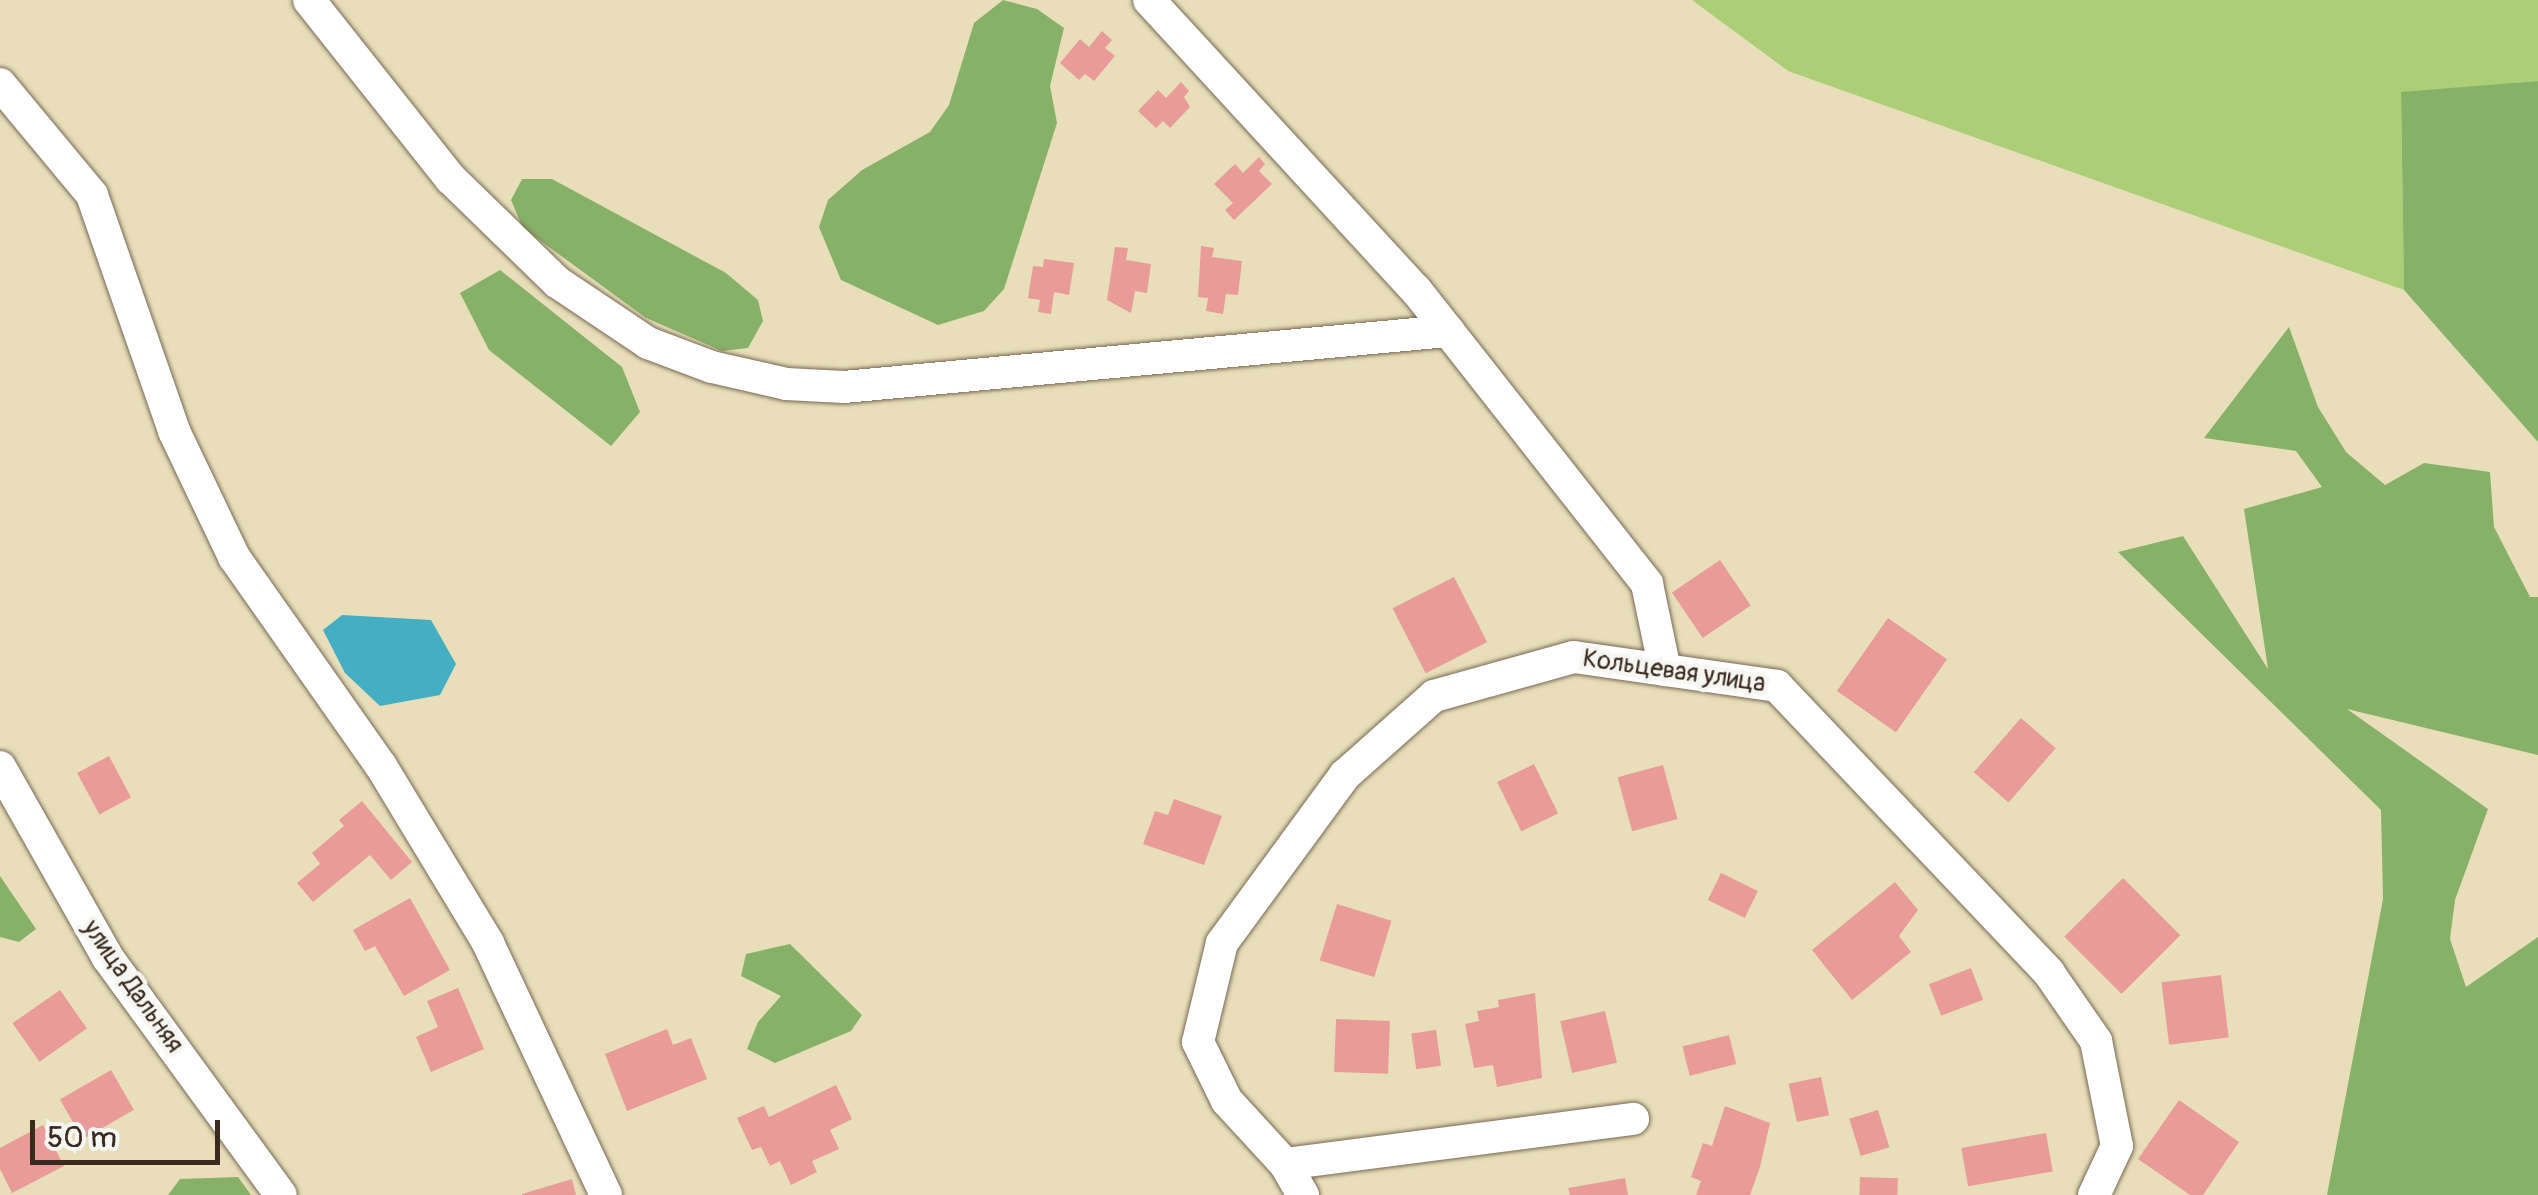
<!DOCTYPE html>
<html>
<head>
<meta charset="utf-8">
<style>
  body { margin:0 }
  #map { position:relative; width:2538px; height:1195px; overflow:hidden; background:#e8dfba; font-family:Pangolin,sans-serif }
  div>[style] { position:absolute }
  .green>* { inset:0; background:#abce77 }
  .forest>* { inset:0; background:#88b168 }
  .water>* { inset:0; background:#44afc3 }
  .building>* { inset:0; background:#e89b99; transform-origin:0 0 }
  .roads { filter:drop-shadow(0 0 2px #786955) drop-shadow(0 0 2px #786955) }
  .minor>* { height:32px; margin:-16px; padding:0 16px; transform-origin:16px; border-radius:16px; background:#fff }
  span { translate:-50% -50%; white-space:nowrap; text-align:center; line-height:1.15; -webkit-text-stroke:9px #f6f6f2; paint-order:stroke }
  .street-label { font-size:25px; color:#3b2a1e }
  .scale { position:absolute; left:30px; top:1120px; width:190px; height:45px; box-sizing:border-box; border:5px solid #3b2a1e; border-top:0; padding-left:12px; font-size:30px; line-height:35px; white-space:nowrap; color:#3b2a1e; -webkit-text-stroke:8px #f6f6f2; paint-order:stroke }
</style>
</head>
<body>
<div id="map">
  <div class="green">
    <div style="clip-path:polygon(1692px 0,2538px 0,2538px 81px,2401px 93px,2404px 290px,1788px 71px)"></div>
  </div>
  <div class="forest">
    <div style="clip-path:polygon(1003px 0,1037px 9px,1064px 28px,1050px 86px,1057px 123px,1004px 289px,984px 311px,938px 325px,841px 280px,819px 227px,828px 200px,862px 170px,930px 132px,949px 105px,974px 23px)"></div>
    <div style="clip-path:polygon(2538px 81px,2538px 442px,2404px 290px,2401px 92px)"></div>
    <div style="clip-path:polygon(522px 179px,552px 179px,726px 273px,758px 300px,763px 321px,748px 348px,722px 351px,646px 318px,523px 228px,511px 200px)"></div>
    <div style="clip-path:polygon(500px 270px,622px 367px,640px 412px,611px 446px,489px 350px,460px 293px)"></div>
    <div style="clip-path:polygon(2289px 327px,2318px 407px,2346px 452px,2385px 485px,2424px 463px,2490px 472px,2494px 527px,2530px 597px,2538px 597px,2538px 755px,2347px 709px,2488px 809px,2455px 900px,2450px 939px,2466px 987px,2538px 937px,2538px 1195px,2327px 1195px,2383px 899px,2381px 810px,2118px 552px,2183px 536px,2268px 669px,2244px 509px,2322px 487px,2296px 451px,2204px 438px)"></div>
    <div style="clip-path:polygon(0 876px,36px 929px,19px 942px,0 937px)"></div>
    <div style="clip-path:polygon(790px 944px,862px 1015px,851px 1031px,775px 1063px,747px 1049px,758px 1022px,781px 996px,741px 976px,746px 954px)"></div>
    <div style="clip-path:polygon(238px 1177px,251px 1195px,168px 1195px,180px 1179px)"></div>
  </div>
  <div class="water">
    <div style="clip-path:polygon(342px 615px,431px 620px,456px 664px,440px 695px,380px 706px,345px 673px,323px 630px)"></div>
  </div>
  <div class="building">
    <div style="clip-path:polygon(1102px 31px,1112px 40px,1105px 48px,1115px 56px,1094px 81px,1085px 74px,1079px 80px,1060px 63px,1080px 39px,1089px 47px)"></div>
    <div style="clip-path:polygon(1181px 82px,1189px 91px,1184px 97px,1190px 107px,1170px 128px,1163px 121px,1156px 128px,1138px 111px,1158px 90px,1166px 98px)"></div>
    <div style="clip-path:polygon(1259px 157px,1265px 164px,1259px 171px,1272px 184px,1234px 220px,1225px 210px,1233px 203px,1214px 184px,1235px 164px,1243px 173px)"></div>
    <div style="clip-path:polygon(1201px 246px,1214px 248px,1212px 257px,1242px 261px,1238px 295px,1226px 294px,1223px 314px,1206px 311px,1208px 298px,1198px 297px)"></div>
    <div style="clip-path:polygon(1115px 247px,1128px 248px,1126px 260px,1151px 264px,1147px 293px,1135px 291px,1131px 313px,1107px 300px)"></div>
    <div style="clip-path:polygon(1044px 259px,1074px 263px,1069px 295px,1054px 292px,1051px 314px,1038px 312px,1040px 300px,1028px 298px,1033px 266px,1043px 267px)"></div>
    <div style="left:1720px;top:560px;width:55px;height:58px;rotate:56deg"></div>
    <div style="left:1454px;top:577px;width:73px;height:69px;rotate:63deg"></div>
    <div style="left:1888px;top:618px;width:72px;height:89px;rotate:35deg"></div>
    <div style="left:2021px;top:718px;width:46px;height:72px;rotate:41deg"></div>
    <div style="left:109px;top:756px;width:47px;height:36px;rotate:62deg"></div>
    <div style="left:1534px;top:764px;width:55px;height:41px;rotate:64deg"></div>
    <div style="left:1663px;top:765px;width:56px;height:47px;rotate:75deg"></div>
    <div style="clip-path:polygon(1174px 799px,1222px 816px,1204px 865px,1143px 844px,1155px 811px,1168px 815px)"></div>
    <div style="clip-path:polygon(362px 801px,412px 862px,391px 880px,370px 855px,313px 902px,297px 883px,320px 864px,312px 853px,344px 826px,339px 820px)"></div>
    <div style="left:1721px;top:873px;width:41px;height:30px;rotate:26deg"></div>
    <div style="left:2123px;top:878px;width:81px;height:83px;rotate:45deg"></div>
    <div style="clip-path:polygon(1895px 882px,1918px 910px,1899px 936px,1911px 952px,1852px 1000px,1812px 950px)"></div>
    <div style="clip-path:polygon(410px 898px,450px 970px,404px 996px,375px 946px,365px 951px,353px 930px)"></div>
    <div style="left:1337px;top:904px;width:57px;height:59px;rotate:17deg"></div>
    <div style="left:1971px;top:968px;width:34px;height:45px;rotate:69deg"></div>
    <div style="left:2221px;top:975px;width:63px;height:60px;rotate:83deg"></div>
    <div style="clip-path:polygon(458px 988px,484px 1049px,431px 1072px,416px 1037px,438px 1027px,427px 1001px)"></div>
    <div style="left:60px;top:990px;width:47px;height:58px;rotate:55deg"></div>
    <div style="clip-path:polygon(1535px 993px,1542px 1078px,1497px 1087px,1493px 1065px,1474px 1068px,1465px 1024px,1479px 1021px,1477px 1011px,1499px 1007px,1498px 1000px)"></div>
    <div style="left:1605px;top:1011px;width:53px;height:46px;rotate:77deg"></div>
    <div style="left:1336px;top:1019px;width:54px;height:53px;rotate:2deg"></div>
    <div style="clip-path:polygon(667px 1029px,673px 1045px,691px 1038px,707px 1079px,627px 1111px,605px 1054px)"></div>
    <div style="left:1436px;top:1030px;width:36px;height:25px;rotate:82deg"></div>
    <div style="left:1729px;top:1035px;width:30px;height:48px;rotate:76deg"></div>
    <div style="left:111px;top:1070px;width:46px;height:59px;rotate:60deg"></div>
    <div style="left:1821px;top:1077px;width:39px;height:33px;rotate:78deg"></div>
    <div style="clip-path:polygon(836px 1085px,852px 1119px,830px 1130px,839px 1149px,812px 1161px,817px 1172px,791px 1185px,780px 1161px,770px 1166px,761px 1147px,752px 1150px,737px 1118px,764px 1106px,769px 1117px)"></div>
    <div style="clip-path:polygon(2179px 1100px,2239px 1142px,2203px 1195px,2190px 1195px,2138px 1159px)"></div>
    <div style="clip-path:polygon(1725px 1106px,1770px 1123px,1760px 1167px,1750px 1195px,1696px 1195px,1701px 1181px,1691px 1177px,1703px 1143px,1712px 1146px)"></div>
    <div style="left:1878px;top:1110px;width:39px;height:30px;rotate:73deg"></div>
    <div style="clip-path:polygon(43px 1125px,64px 1166px,12px 1193px,0 1169px,0 1148px)"></div>
    <div style="left:2046px;top:1133px;width:39px;height:86px;rotate:80deg"></div>
    <div style="left:1860px;top:1177px;width:38px;height:18px;rotate:2deg"></div>
    <div style="clip-path:polygon(1625px 1178px,1628px 1195px,1570px 1195px,1568px 1188px)"></div>
    <div style="clip-path:polygon(572px 1179px,576px 1195px,522px 1195px,522px 1194px)"></div>
  </div>
  <div class="roads">
    <div class="minor">
      <div style="left:309px;top:0;width:228px;rotate:51.6deg"></div>
      <div style="left:451px;top:179px;width:148px;rotate:44.2deg"></div>
      <div style="left:557px;top:282px;width:110px;rotate:33.8deg"></div>
      <div style="left:648px;top:343px;width:68px;rotate:20.6deg"></div>
      <div style="left:712px;top:367px;width:76px;rotate:12.9deg"></div>
      <div style="left:786px;top:384px;width:58px;rotate:3deg"></div>
      <div style="left:844px;top:387px;width:607px;rotate:-5.3deg"></div>
      <div style="left:1149px;top:0;width:394px;rotate:47.4deg"></div>
      <div style="left:1416px;top:290px;width:374px;rotate:51.8deg"></div>
      <div style="left:1647px;top:584px;width:88px;rotate:78.2deg"></div>
      <div style="left:0;top:84px;width:144px;rotate:50.3deg"></div>
      <div style="left:92px;top:195px;width:250px;rotate:70.8deg"></div>
      <div style="left:174px;top:431px;width:140px;rotate:64.5deg"></div>
      <div style="left:234px;top:557px;width:256px;rotate:54.9deg"></div>
      <div style="left:381px;top:766px;width:207px;rotate:58.8deg"></div>
      <div style="left:488px;top:943px;width:278px;rotate:64.9deg"></div>
      <div style="left:0;top:767px;width:219px;rotate:60.5deg"></div>
      <div style="left:108px;top:958px;width:293px;rotate:53.9deg"></div>
      <div style="left:1285px;top:1164px;width:351px;rotate:-7.4deg"></div>
      <div style="left:1303px;top:1195px;width:36px;rotate:-120deg"></div>
      <div style="left:1285px;top:1164px;width:86px;rotate:-132.6deg"></div>
      <div style="left:1227px;top:1101px;width:66px;rotate:-116.2deg"></div>
      <div style="left:1198px;top:1042px;width:102px;rotate:-76.4deg"></div>
      <div style="left:1222px;top:943px;width:208px;rotate:-53.8deg"></div>
      <div style="left:1345px;top:775px;width:119px;rotate:-41.6deg"></div>
      <div style="left:1434px;top:696px;width:145px;rotate:-15.6deg"></div>
      <div style="left:1574px;top:657px;width:205px;rotate:8.1deg"></div>
      <div style="left:1777px;top:686px;width:395px;rotate:46.5deg"></div>
      <div style="left:2049px;top:973px;width:83px;rotate:55.3deg"></div>
      <div style="left:2096px;top:1041px;width:107px;rotate:78.7deg"></div>
      <div style="left:2117px;top:1146px;width:54px;rotate:115.1deg"></div>
    </div>
  </div>
  <div class="street-label">
    <span style="left:1674px;top:672px;rotate:8deg">Кольцевая улица</span>
    <span style="left:132px;top:987px;rotate:55deg">улица Дальняя</span>
  </div>
  <div class="scale">50 m</div>
</div>
</body>
</html>
